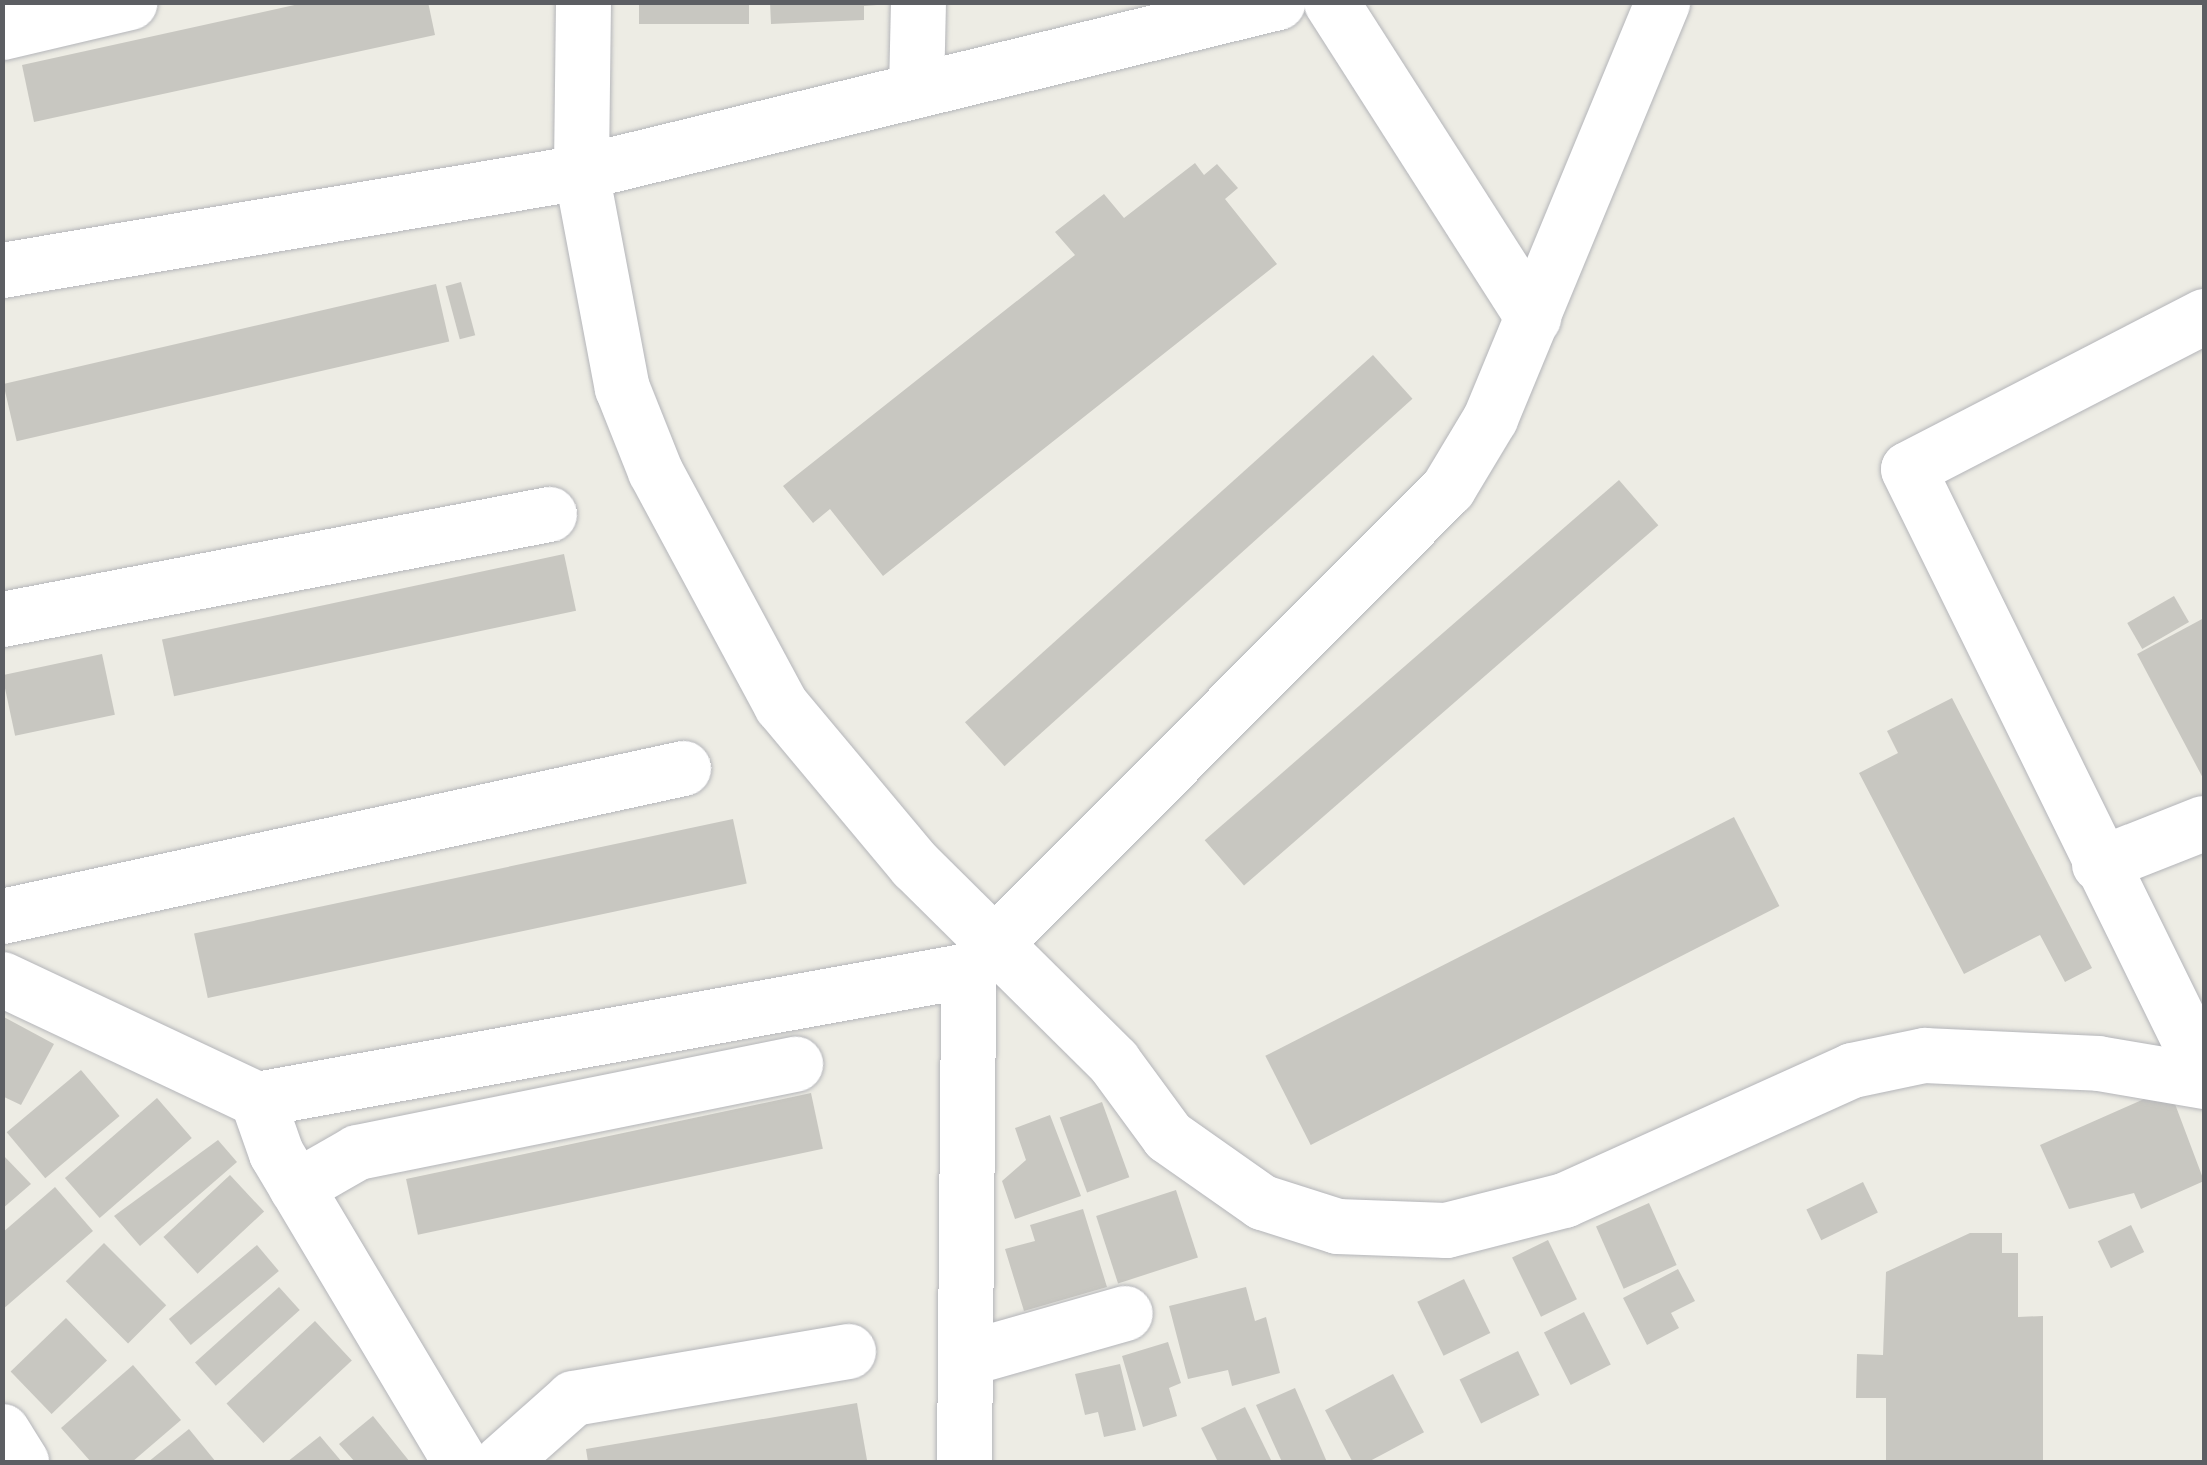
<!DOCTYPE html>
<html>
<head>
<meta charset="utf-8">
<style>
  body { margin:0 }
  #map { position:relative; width:2207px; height:1465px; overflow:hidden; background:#edece4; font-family:"DejaVu Sans",sans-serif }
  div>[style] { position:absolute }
  .building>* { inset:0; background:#c8c7c1; transform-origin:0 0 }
  .roads { filter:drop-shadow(0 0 2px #b4b5b9) drop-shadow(0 0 2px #b4b5b9) }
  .minor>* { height:55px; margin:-27.5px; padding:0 27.5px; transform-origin:27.5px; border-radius:27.5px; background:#fff }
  span { translate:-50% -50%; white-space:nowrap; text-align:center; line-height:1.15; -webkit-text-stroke:9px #fff; paint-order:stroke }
  .frame { position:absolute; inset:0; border:5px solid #5c5e63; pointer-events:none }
</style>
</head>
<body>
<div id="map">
  <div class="building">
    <div style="clip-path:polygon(308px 2px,428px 2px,435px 35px,34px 122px,22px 65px)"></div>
    <div style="left:639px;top:2px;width:110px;height:22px"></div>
    <div style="clip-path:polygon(770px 2px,877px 2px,877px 5px,864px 6px,864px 20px,771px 24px)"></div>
    <div style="clip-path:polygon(1195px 163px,1204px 175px,1217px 164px,1238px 188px,1225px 199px,1277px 264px,883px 576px,830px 509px,813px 523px,783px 486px,1075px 255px,1055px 232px,1104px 194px,1124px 218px)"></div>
    <div style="left:461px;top:282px;width:55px;height:16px;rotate:75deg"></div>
    <div style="left:436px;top:284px;width:59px;height:444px;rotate:77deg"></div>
    <div style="left:1373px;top:355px;width:59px;height:549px;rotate:48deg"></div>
    <div style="left:1619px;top:480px;width:60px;height:549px;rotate:49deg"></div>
    <div style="left:564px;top:554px;width:58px;height:411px;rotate:78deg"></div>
    <div style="left:2174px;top:596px;width:30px;height:54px;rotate:60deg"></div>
    <div style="clip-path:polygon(2204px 618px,2204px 780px,2137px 654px)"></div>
    <div style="left:102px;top:654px;width:62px;height:102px;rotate:78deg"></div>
    <div style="clip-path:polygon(1952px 698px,2092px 968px,2065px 982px,2040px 935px,1964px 974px,1859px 773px,1898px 753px,1887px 731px)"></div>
    <div style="left:1734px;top:817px;width:100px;height:526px;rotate:63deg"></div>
    <div style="left:733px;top:819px;width:66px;height:551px;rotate:78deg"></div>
    <div style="clip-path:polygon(2px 1016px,54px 1044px,21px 1105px,2px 1096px)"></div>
    <div style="left:81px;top:1070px;width:60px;height:97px;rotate:50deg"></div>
    <div style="clip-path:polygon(2169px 1088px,2204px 1181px,2141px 1209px,2134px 1193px,2069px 1209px,2040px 1145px)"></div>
    <div style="left:811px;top:1093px;width:57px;height:414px;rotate:78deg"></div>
    <div style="left:157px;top:1098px;width:53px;height:122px;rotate:49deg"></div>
    <div style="left:1102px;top:1102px;width:80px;height:45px;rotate:70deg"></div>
    <div style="clip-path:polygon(1050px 1115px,1081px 1196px,1015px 1219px,1002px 1181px,1026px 1160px,1015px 1128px)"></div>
    <div style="clip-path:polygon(218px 1140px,237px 1162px,140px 1246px,114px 1216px)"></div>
    <div style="clip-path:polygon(2px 1154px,31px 1184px,2px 1209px)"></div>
    <div style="left:230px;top:1175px;width:50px;height:91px;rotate:47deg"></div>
    <div style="left:1863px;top:1182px;width:34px;height:63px;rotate:64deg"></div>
    <div style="clip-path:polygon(55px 1187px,93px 1231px,2px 1310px,2px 1233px)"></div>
    <div style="left:1176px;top:1190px;width:71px;height:84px;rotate:72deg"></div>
    <div style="left:1649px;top:1203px;width:68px;height:58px;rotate:66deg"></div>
    <div style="clip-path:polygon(1083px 1209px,1107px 1287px,1024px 1311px,1005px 1249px,1035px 1241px,1030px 1225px)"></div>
    <div style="left:2131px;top:1225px;width:30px;height:37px;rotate:64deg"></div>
    <div style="clip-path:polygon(1970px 1233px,2002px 1233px,2002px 1253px,2018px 1253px,2018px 1317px,2043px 1316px,2043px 1462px,1886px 1462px,1886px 1398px,1856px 1398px,1857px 1354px,1883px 1355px,1886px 1272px)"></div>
    <div style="left:1548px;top:1240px;width:66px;height:40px;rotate:64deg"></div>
    <div style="left:104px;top:1243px;width:88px;height:54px;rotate:45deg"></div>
    <div style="left:257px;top:1245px;width:34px;height:115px;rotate:50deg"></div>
    <div style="clip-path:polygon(1678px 1269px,1695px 1301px,1671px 1313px,1679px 1328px,1647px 1345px,1623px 1298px)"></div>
    <div style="left:1464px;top:1279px;width:60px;height:52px;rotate:64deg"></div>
    <div style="left:279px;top:1287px;width:31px;height:113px;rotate:48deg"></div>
    <div style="clip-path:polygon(1246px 1287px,1255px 1321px,1266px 1317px,1280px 1373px,1232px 1386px,1228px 1370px,1188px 1379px,1169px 1306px)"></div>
    <div style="left:1584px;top:1312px;width:59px;height:45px;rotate:63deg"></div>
    <div style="left:66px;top:1318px;width:59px;height:77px;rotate:46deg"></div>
    <div style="left:315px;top:1321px;width:54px;height:121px;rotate:47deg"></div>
    <div style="clip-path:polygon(1168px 1342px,1181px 1383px,1169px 1388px,1177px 1416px,1143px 1427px,1122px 1356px)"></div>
    <div style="left:1518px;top:1351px;width:49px;height:65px;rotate:64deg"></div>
    <div style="clip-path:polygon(1120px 1364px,1136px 1430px,1104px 1437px,1098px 1412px,1085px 1415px,1075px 1374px)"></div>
    <div style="clip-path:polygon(133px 1365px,181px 1420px,132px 1462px,91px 1462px,61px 1428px)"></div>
    <div style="left:1393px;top:1374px;width:66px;height:77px;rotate:62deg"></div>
    <div style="clip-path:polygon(1295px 1388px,1327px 1462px,1282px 1462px,1256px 1405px)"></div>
    <div style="clip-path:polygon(857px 1403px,867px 1460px,588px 1462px,586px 1449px)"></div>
    <div style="clip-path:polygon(1245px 1407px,1272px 1462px,1218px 1462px,1201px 1428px)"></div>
    <div style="clip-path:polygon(373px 1416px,410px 1462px,355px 1462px,339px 1444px)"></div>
    <div style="clip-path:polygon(189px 1429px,216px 1462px,148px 1462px)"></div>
    <div style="clip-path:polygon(320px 1436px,342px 1462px,287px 1462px)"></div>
  </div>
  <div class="roads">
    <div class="minor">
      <div style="left:583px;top:2px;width:170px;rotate:90.7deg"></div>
      <div style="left:581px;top:172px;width:220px;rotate:79.3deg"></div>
      <div style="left:622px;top:388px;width:89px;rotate:68.3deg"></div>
      <div style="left:655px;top:471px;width:266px;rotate:61.7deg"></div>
      <div style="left:781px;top:705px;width:209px;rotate:50.1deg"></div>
      <div style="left:915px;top:865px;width:279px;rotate:44.7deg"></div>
      <div style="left:1113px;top:1061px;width:93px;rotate:53.7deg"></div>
      <div style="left:1168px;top:1136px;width:115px;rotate:35.1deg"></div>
      <div style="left:1262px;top:1202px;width:79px;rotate:17.7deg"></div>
      <div style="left:1337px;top:1226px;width:109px;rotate:2.1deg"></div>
      <div style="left:1446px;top:1230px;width:122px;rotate:-14.3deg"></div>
      <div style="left:1564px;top:1200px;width:316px;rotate:-24.3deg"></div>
      <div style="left:1852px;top:1070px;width:74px;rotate:-11.8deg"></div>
      <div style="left:1924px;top:1055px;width:174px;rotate:2.6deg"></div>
      <div style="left:2098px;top:1063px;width:108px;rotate:9.6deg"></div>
      <div style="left:1331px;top:2px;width:375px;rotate:57.4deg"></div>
      <div style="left:2px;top:32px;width:131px;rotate:-13.2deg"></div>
      <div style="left:916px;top:90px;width:88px;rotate:-88.7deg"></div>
      <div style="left:2px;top:270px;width:587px;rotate:-9.61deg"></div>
      <div style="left:581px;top:172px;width:717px;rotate:-13.71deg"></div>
      <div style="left:2204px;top:316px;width:333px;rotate:152.7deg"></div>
      <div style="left:1908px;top:469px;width:671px;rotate:63.82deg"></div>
      <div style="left:2px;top:619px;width:557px;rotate:-10.87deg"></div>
      <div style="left:2099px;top:864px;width:112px;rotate:-21.5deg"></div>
      <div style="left:2px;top:916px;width:697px;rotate:-12.26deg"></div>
      <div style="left:2px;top:979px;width:282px;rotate:25.2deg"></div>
      <div style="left:257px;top:1099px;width:57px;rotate:70.6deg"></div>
      <div style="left:276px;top:1153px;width:360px;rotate:59.2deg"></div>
      <div style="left:257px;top:1099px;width:723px;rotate:-10.28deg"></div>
      <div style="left:296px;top:1187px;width:70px;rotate:-29.8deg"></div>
      <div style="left:357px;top:1152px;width:447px;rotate:-11.4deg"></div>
      <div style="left:967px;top:1358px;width:164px;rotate:-15.9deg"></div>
      <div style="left:2px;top:1431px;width:36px;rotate:58deg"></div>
      <div style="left:501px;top:1462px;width:96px;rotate:-41.6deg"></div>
      <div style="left:573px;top:1398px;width:279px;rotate:-9.7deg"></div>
      <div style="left:964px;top:1462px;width:492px;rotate:-89.5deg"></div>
      <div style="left:968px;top:970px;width:680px;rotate:-45.12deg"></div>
      <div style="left:1448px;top:488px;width:82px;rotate:-59deg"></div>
      <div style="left:1490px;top:418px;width:450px;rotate:-67.5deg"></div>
    </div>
  </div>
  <div class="frame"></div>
</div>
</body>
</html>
